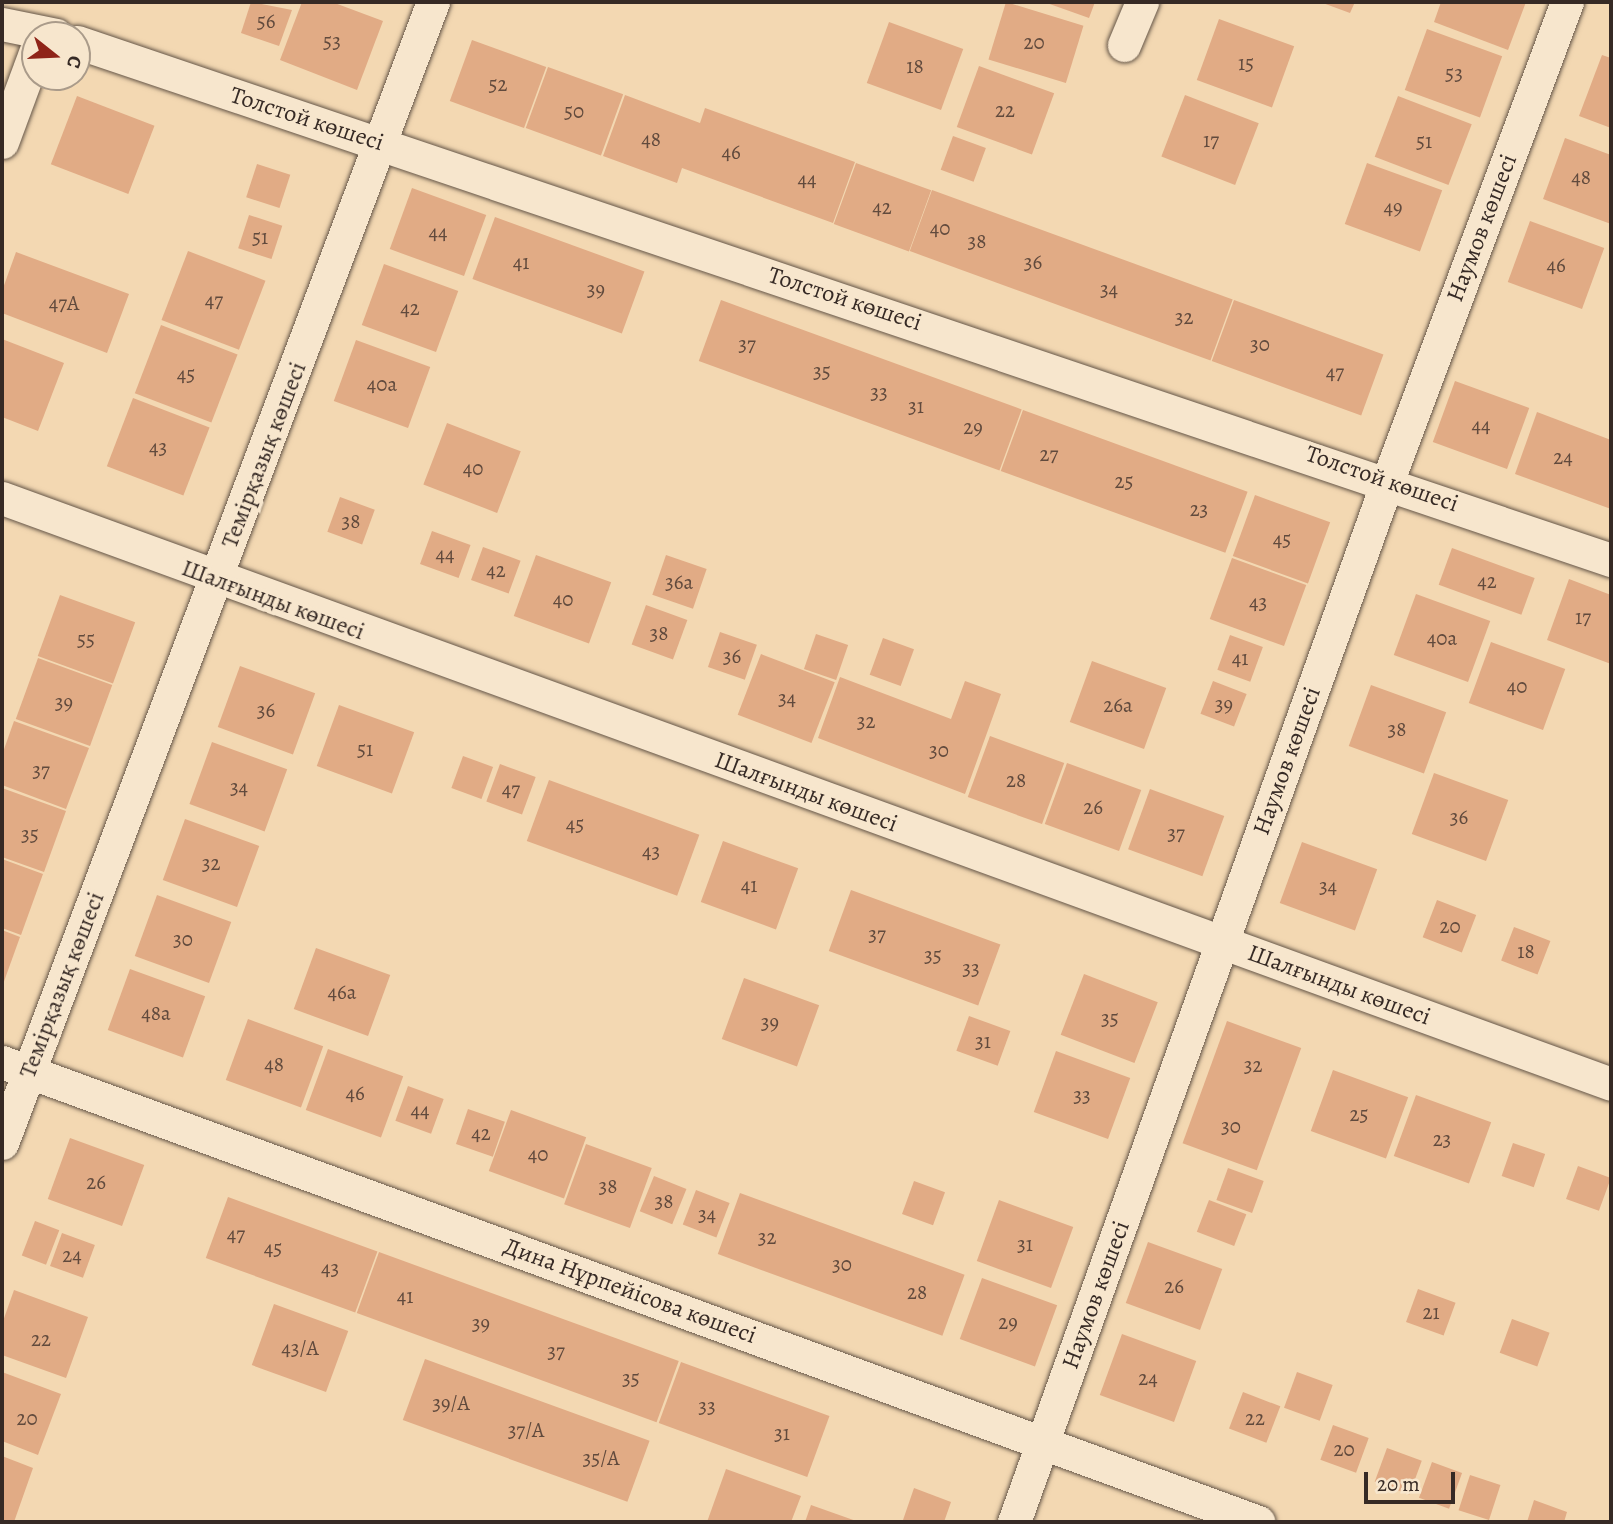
<!DOCTYPE html>
<html>
<head>
<meta charset="utf-8">
<style>
  body { margin:0 }
  #map { position:relative; width:1613px; height:1524px; overflow:hidden; background:#f3d8b2; font-family:Alegreya,serif }
  div>[style] { position:absolute }
  .building>* { inset:0; background:#e1ab85; transform-origin:0 0 }
  .roads { filter:drop-shadow(0 0 2px #655648) drop-shadow(0 0 2px #655648) }
  .minor>* { height:33px; margin:-16.5px; padding:0 16.5px; transform-origin:16.5px; border-radius:16.5px; background:#f7e6cd }
  span { translate:-50% -50%; white-space:nowrap; text-align:center; line-height:1.15; -webkit-text-stroke:7px #f7e6cd; paint-order:stroke }
  .number-label { font-size:21px; color:#614a3d }
  .number-label span { -webkit-text-stroke-width:0 }
  .street-label { font-size:24px; color:#362a25 }
  .frame { position:absolute; inset:0; border:4px solid #362a25; pointer-events:none }
  .north { position:absolute; left:21px; top:21px; width:70px; height:70px; box-sizing:border-box; background:#f7e6cd; border:2px solid #aa9b8a; border-radius:50%; rotate:108deg; font-size:19px; font-weight:700; line-height:28px; text-align:center; color:#362a25 }
  .north::after { content:''; display:block; margin:auto; width:24px; height:32px; background:#8f2418; clip-path:polygon(50% 0,100% 100%,50% 72%,0 100%) }
  .scale { position:absolute; left:1364px; top:1472px; width:91px; height:32px; box-sizing:border-box; border:4px solid #362a25; border-top:0; padding-left:9px; font-size:21px; line-height:24px; white-space:nowrap; color:#362a25; -webkit-text-stroke:5px #f7e6cd; paint-order:stroke }
</style>
</head>
<body>
<div id="map">
  <div class="building">
    <div style="clip-path:polygon(251px 2px,292px 10px,279px 46px,241px 33px)"></div>
    <div style="clip-path:polygon(302px 2px,332px 2px,383px 21px,357px 90px,280px 60px)"></div>
    <div style="left:1006px;top:2px;width:81px;height:60px;rotate:17deg"></div>
    <div style="clip-path:polygon(1044px 2px,1095px 2px,1089px 18px)"></div>
    <div style="clip-path:polygon(1320px 2px,1355px 2px,1350px 13px)"></div>
    <div style="clip-path:polygon(1441px 2px,1526px 2px,1508px 50px,1434px 22px)"></div>
    <div style="left:1219px;top:19px;width:80px;height:65px;rotate:20deg"></div>
    <div style="left:889px;top:22px;width:79px;height:65px;rotate:20deg"></div>
    <div style="left:1427px;top:29px;width:80px;height:65px;rotate:20deg"></div>
    <div style="left:472px;top:40px;width:79px;height:65px;rotate:20deg"></div>
    <div style="clip-path:polygon(1602px 55px,1611px 58px,1611px 128px,1579px 116px)"></div>
    <div style="left:979px;top:66px;width:80px;height:65px;rotate:20deg"></div>
    <div style="left:548px;top:67px;width:80px;height:65px;rotate:20deg"></div>
    <div style="clip-path:polygon(625px 95px,700px 123px,705px 108px,855px 162px,833px 223px,682px 168px,677px 183px,603px 156px)"></div>
    <div style="left:1185px;top:95px;width:79px;height:66px;rotate:21deg"></div>
    <div style="left:77px;top:96px;width:83px;height:73px;rotate:21deg"></div>
    <div style="left:1398px;top:96px;width:79px;height:65px;rotate:21deg"></div>
    <div style="left:953px;top:136px;width:35px;height:36px;rotate:20deg"></div>
    <div style="clip-path:polygon(1565px 138px,1611px 155px,1611px 224px,1543px 199px)"></div>
    <div style="left:856px;top:163px;width:80px;height:65px;rotate:20deg"></div>
    <div style="left:1367px;top:163px;width:80px;height:65px;rotate:20deg"></div>
    <div style="left:257px;top:164px;width:35px;height:35px;rotate:18deg"></div>
    <div style="left:412px;top:188px;width:79px;height:65px;rotate:20deg"></div>
    <div style="left:932px;top:190px;width:320px;height:65px;rotate:20deg"></div>
    <div style="left:249px;top:215px;width:35px;height:35px;rotate:18deg"></div>
    <div style="left:495px;top:217px;width:159px;height:66px;rotate:20deg"></div>
    <div style="left:1530px;top:221px;width:79px;height:65px;rotate:20deg"></div>
    <div style="left:188px;top:251px;width:83px;height:74px;rotate:21deg"></div>
    <div style="clip-path:polygon(16px 252px,129px 294px,107px 353px,2px 313px,2px 291px)"></div>
    <div style="left:384px;top:264px;width:79px;height:65px;rotate:20deg"></div>
    <div style="left:721px;top:300px;width:320px;height:65px;rotate:20deg"></div>
    <div style="left:1234px;top:300px;width:159px;height:65px;rotate:20deg"></div>
    <div style="left:161px;top:325px;width:82px;height:73px;rotate:21deg"></div>
    <div style="clip-path:polygon(2px 339px,64px 363px,38px 431px,2px 417px)"></div>
    <div style="left:356px;top:340px;width:79px;height:65px;rotate:20deg"></div>
    <div style="left:1455px;top:381px;width:79px;height:65px;rotate:20deg"></div>
    <div style="left:133px;top:398px;width:82px;height:73px;rotate:21deg"></div>
    <div style="left:1023px;top:410px;width:239px;height:65px;rotate:20deg"></div>
    <div style="clip-path:polygon(1537px 412px,1611px 440px,1611px 509px,1515px 474px)"></div>
    <div style="left:447px;top:423px;width:79px;height:66px;rotate:21deg"></div>
    <div style="left:1255px;top:495px;width:80px;height:65px;rotate:20deg"></div>
    <div style="left:340px;top:497px;width:37px;height:37px;rotate:20deg"></div>
    <div style="left:432px;top:531px;width:41px;height:35px;rotate:20deg"></div>
    <div style="left:483px;top:547px;width:40px;height:35px;rotate:20deg"></div>
    <div style="left:1452px;top:548px;width:88px;height:39px;rotate:20deg"></div>
    <div style="left:536px;top:555px;width:80px;height:65px;rotate:20deg"></div>
    <div style="left:666px;top:555px;width:43px;height:42px;rotate:19deg"></div>
    <div style="left:1232px;top:558px;width:79px;height:65px;rotate:20deg"></div>
    <div style="clip-path:polygon(1569px 579px,1611px 595px,1611px 664px,1547px 640px)"></div>
    <div style="left:1416px;top:594px;width:79px;height:65px;rotate:20deg"></div>
    <div style="left:60px;top:595px;width:80px;height:65px;rotate:20deg"></div>
    <div style="left:646px;top:605px;width:44px;height:42px;rotate:20deg"></div>
    <div style="left:720px;top:632px;width:39px;height:37px;rotate:19deg"></div>
    <div style="left:816px;top:634px;width:34px;height:37px;rotate:19deg"></div>
    <div style="left:1230px;top:635px;width:35px;height:37px;rotate:20deg"></div>
    <div style="left:883px;top:638px;width:33px;height:39px;rotate:20deg"></div>
    <div style="left:1491px;top:642px;width:79px;height:65px;rotate:20deg"></div>
    <div style="left:761px;top:654px;width:79px;height:65px;rotate:21deg"></div>
    <div style="left:38px;top:658px;width:79px;height:65px;rotate:20deg"></div>
    <div style="left:1092px;top:661px;width:79px;height:65px;rotate:20deg"></div>
    <div style="left:240px;top:666px;width:80px;height:65px;rotate:20deg"></div>
    <div style="clip-path:polygon(840px 677px,951px 719px,965px 681px,1001px 694px,965px 794px,818px 738px)"></div>
    <div style="left:1213px;top:681px;width:36px;height:35px;rotate:21deg"></div>
    <div style="left:1371px;top:685px;width:80px;height:65px;rotate:20deg"></div>
    <div style="left:339px;top:705px;width:80px;height:65px;rotate:20deg"></div>
    <div style="clip-path:polygon(14px 721px,89px 748px,66px 809px,2px 785px,2px 755px)"></div>
    <div style="left:990px;top:736px;width:79px;height:65px;rotate:20deg"></div>
    <div style="left:212px;top:742px;width:80px;height:66px;rotate:20deg"></div>
    <div style="left:463px;top:756px;width:32px;height:34px;rotate:20deg"></div>
    <div style="left:1067px;top:763px;width:79px;height:65px;rotate:20deg"></div>
    <div style="left:500px;top:764px;width:38px;height:40px;rotate:20deg"></div>
    <div style="left:1434px;top:773px;width:79px;height:65px;rotate:20deg"></div>
    <div style="left:549px;top:780px;width:160px;height:65px;rotate:20deg"></div>
    <div style="clip-path:polygon(2px 788px,66px 811px,44px 872px,2px 857px)"></div>
    <div style="left:1150px;top:789px;width:79px;height:64px;rotate:20deg"></div>
    <div style="left:185px;top:819px;width:79px;height:65px;rotate:20deg"></div>
    <div style="left:723px;top:841px;width:80px;height:65px;rotate:20deg"></div>
    <div style="left:1302px;top:842px;width:80px;height:65px;rotate:20deg"></div>
    <div style="clip-path:polygon(2px 859px,43px 874px,21px 935px,2px 928px)"></div>
    <div style="left:851px;top:890px;width:159px;height:65px;rotate:20deg"></div>
    <div style="left:157px;top:895px;width:79px;height:65px;rotate:20deg"></div>
    <div style="left:1437px;top:900px;width:42px;height:40px;rotate:21deg"></div>
    <div style="left:1514px;top:927px;width:39px;height:36px;rotate:21deg"></div>
    <div style="clip-path:polygon(2px 930px,20px 937px,2px 987px)"></div>
    <div style="left:316px;top:948px;width:79px;height:65px;rotate:20deg"></div>
    <div style="left:130px;top:969px;width:80px;height:65px;rotate:20deg"></div>
    <div style="left:1084px;top:974px;width:79px;height:65px;rotate:21deg"></div>
    <div style="left:744px;top:978px;width:80px;height:65px;rotate:20deg"></div>
    <div style="left:969px;top:1016px;width:44px;height:37px;rotate:20deg"></div>
    <div style="left:248px;top:1019px;width:80px;height:65px;rotate:20deg"></div>
    <div style="left:1227px;top:1021px;width:79px;height:130px;rotate:20deg"></div>
    <div style="left:328px;top:1049px;width:80px;height:65px;rotate:20deg"></div>
    <div style="left:1056px;top:1051px;width:79px;height:65px;rotate:20deg"></div>
    <div style="left:1333px;top:1070px;width:80px;height:65px;rotate:20deg"></div>
    <div style="left:408px;top:1086px;width:38px;height:37px;rotate:20deg"></div>
    <div style="left:1416px;top:1095px;width:80px;height:65px;rotate:20deg"></div>
    <div style="left:468px;top:1109px;width:39px;height:37px;rotate:19deg"></div>
    <div style="left:511px;top:1110px;width:80px;height:65px;rotate:20deg"></div>
    <div style="left:70px;top:1138px;width:79px;height:65px;rotate:20deg"></div>
    <div style="left:1513px;top:1143px;width:34px;height:35px;rotate:19deg"></div>
    <div style="left:586px;top:1144px;width:70px;height:64px;rotate:20deg"></div>
    <div style="left:1578px;top:1166px;width:35px;height:35px;rotate:20deg"></div>
    <div style="left:1228px;top:1168px;width:38px;height:34px;rotate:20deg"></div>
    <div style="left:654px;top:1176px;width:35px;height:38px;rotate:22deg"></div>
    <div style="left:914px;top:1181px;width:33px;height:35px;rotate:20deg"></div>
    <div style="left:696px;top:1190px;width:36px;height:37px;rotate:21deg"></div>
    <div style="left:740px;top:1193px;width:239px;height:65px;rotate:20deg"></div>
    <div style="left:228px;top:1197px;width:159px;height:65px;rotate:20deg"></div>
    <div style="left:999px;top:1200px;width:79px;height:65px;rotate:20deg"></div>
    <div style="left:1209px;top:1200px;width:40px;height:34px;rotate:21deg"></div>
    <div style="left:35px;top:1221px;width:26px;height:37px;rotate:21deg"></div>
    <div style="left:62px;top:1233px;width:35px;height:35px;rotate:20deg"></div>
    <div style="left:1148px;top:1242px;width:79px;height:65px;rotate:20deg"></div>
    <div style="left:379px;top:1252px;width:319px;height:65px;rotate:20deg"></div>
    <div style="left:982px;top:1278px;width:80px;height:65px;rotate:20deg"></div>
    <div style="left:1418px;top:1289px;width:40px;height:35px;rotate:20deg"></div>
    <div style="clip-path:polygon(14px 1290px,88px 1317px,66px 1378px,2px 1355px,2px 1324px)"></div>
    <div style="left:274px;top:1304px;width:79px;height:65px;rotate:20deg"></div>
    <div style="left:1512px;top:1319px;width:40px;height:36px;rotate:20deg"></div>
    <div style="left:1122px;top:1334px;width:79px;height:65px;rotate:20deg"></div>
    <div style="left:425px;top:1359px;width:239px;height:65px;rotate:20deg"></div>
    <div style="left:681px;top:1362px;width:158px;height:65px;rotate:20deg"></div>
    <div style="clip-path:polygon(2px 1372px,61px 1394px,38px 1455px,2px 1441px)"></div>
    <div style="left:1297px;top:1372px;width:38px;height:38px;rotate:20deg"></div>
    <div style="left:1243px;top:1392px;width:40px;height:39px;rotate:21deg"></div>
    <div style="left:1333px;top:1425px;width:38px;height:37px;rotate:20deg"></div>
    <div style="left:1387px;top:1448px;width:37px;height:36px;rotate:20deg"></div>
    <div style="clip-path:polygon(2px 1456px,33px 1468px,14px 1522px,2px 1522px)"></div>
    <div style="left:1432px;top:1462px;width:32px;height:38px;rotate:20deg"></div>
    <div style="clip-path:polygon(726px 1469px,801px 1496px,791px 1522px,707px 1522px)"></div>
    <div style="left:1470px;top:1475px;width:32px;height:37px;rotate:18deg"></div>
    <div style="clip-path:polygon(914px 1488px,951px 1502px,944px 1522px,903px 1520px)"></div>
    <div style="clip-path:polygon(1534px 1500px,1567px 1512px,1564px 1522px,1527px 1522px)"></div>
    <div style="clip-path:polygon(811px 1505px,859px 1522px,805px 1522px)"></div>
  </div>
  <div class="roads">
    <div class="minor">
      <div style="left:2px;top:24px;width:55px;rotate:11.5deg"></div>
      <div style="left:77px;top:42px;width:1619px;rotate:18.66deg"></div>
      <div style="left:1124px;top:45px;width:47px;rotate:-67.3deg"></div>
      <div style="left:2px;top:142px;width:95px;rotate:-69.7deg"></div>
      <div style="left:2px;top:498px;width:1712px;rotate:20.01deg"></div>
      <div style="left:2px;top:1062px;width:1338px;rotate:20.11deg"></div>
      <div style="left:2px;top:1143px;width:1220px;rotate:-69.31deg"></div>
      <div style="left:1014px;top:1522px;width:1107px;rotate:-70.26deg"></div>
      <div style="left:1388px;top:480px;width:510px;rotate:-69.47deg"></div>
    </div>
  </div>
  <div class="number-label">
    <span style="left:266px;top:21px">56</span>
    <span style="left:332px;top:41px">53</span>
    <span style="left:1034px;top:42px">20</span>
    <span style="left:1246px;top:63px">15</span>
    <span style="left:915px;top:66px">18</span>
    <span style="left:1454px;top:73px">53</span>
    <span style="left:498px;top:84px">52</span>
    <span style="left:1005px;top:110px">22</span>
    <span style="left:574px;top:111px">50</span>
    <span style="left:651px;top:139px">48</span>
    <span style="left:1211px;top:140px">17</span>
    <span style="left:1424px;top:141px">51</span>
    <span style="left:731px;top:152px">46</span>
    <span style="left:1581px;top:177px">48</span>
    <span style="left:807px;top:179px">44</span>
    <span style="left:882px;top:207px">42</span>
    <span style="left:1393px;top:207px">49</span>
    <span style="left:940px;top:228px">40</span>
    <span style="left:438px;top:232px">44</span>
    <span style="left:260px;top:237px">51</span>
    <span style="left:977px;top:241px">38</span>
    <span style="left:521px;top:262px">41</span>
    <span style="left:1033px;top:262px">36</span>
    <span style="left:1556px;top:265px">46</span>
    <span style="left:596px;top:289px">39</span>
    <span style="left:1109px;top:289px">34</span>
    <span style="left:214px;top:300px">47</span>
    <span style="left:64px;top:303px">47А</span>
    <span style="left:410px;top:308px">42</span>
    <span style="left:1184px;top:317px">32</span>
    <span style="left:747px;top:344px">37</span>
    <span style="left:1260px;top:344px">30</span>
    <span style="left:822px;top:371px">35</span>
    <span style="left:1335px;top:372px">47</span>
    <span style="left:186px;top:374px">45</span>
    <span style="left:382px;top:384px">40а</span>
    <span style="left:879px;top:392px">33</span>
    <span style="left:916px;top:406px">31</span>
    <span style="left:1481px;top:425px">44</span>
    <span style="left:973px;top:427px">29</span>
    <span style="left:158px;top:447px">43</span>
    <span style="left:1049px;top:454px">27</span>
    <span style="left:1563px;top:457px">24</span>
    <span style="left:473px;top:468px">40</span>
    <span style="left:1124px;top:481px">25</span>
    <span style="left:1199px;top:509px">23</span>
    <span style="left:351px;top:521px">38</span>
    <span style="left:1282px;top:539px">45</span>
    <span style="left:445px;top:554px">44</span>
    <span style="left:496px;top:570px">42</span>
    <span style="left:1487px;top:581px">42</span>
    <span style="left:679px;top:582px">36а</span>
    <span style="left:563px;top:599px">40</span>
    <span style="left:1258px;top:602px">43</span>
    <span style="left:1583px;top:617px">17</span>
    <span style="left:659px;top:633px">38</span>
    <span style="left:1442px;top:638px">40а</span>
    <span style="left:86px;top:639px">55</span>
    <span style="left:732px;top:656px">36</span>
    <span style="left:1240px;top:658px">41</span>
    <span style="left:1517px;top:686px">40</span>
    <span style="left:787px;top:698px">34</span>
    <span style="left:64px;top:702px">39</span>
    <span style="left:1224px;top:704px">39</span>
    <span style="left:1118px;top:705px">26а</span>
    <span style="left:266px;top:710px">36</span>
    <span style="left:866px;top:721px">32</span>
    <span style="left:1397px;top:729px">38</span>
    <span style="left:365px;top:749px">51</span>
    <span style="left:939px;top:750px">30</span>
    <span style="left:41px;top:770px">37</span>
    <span style="left:1016px;top:780px">28</span>
    <span style="left:239px;top:787px">34</span>
    <span style="left:511px;top:789px">47</span>
    <span style="left:1093px;top:807px">26</span>
    <span style="left:1459px;top:817px">36</span>
    <span style="left:575px;top:824px">45</span>
    <span style="left:1176px;top:833px">37</span>
    <span style="left:30px;top:834px">35</span>
    <span style="left:651px;top:851px">43</span>
    <span style="left:211px;top:863px">32</span>
    <span style="left:749px;top:885px">41</span>
    <span style="left:1328px;top:886px">34</span>
    <span style="left:1450px;top:926px">20</span>
    <span style="left:877px;top:934px">37</span>
    <span style="left:183px;top:939px">30</span>
    <span style="left:1526px;top:951px">18</span>
    <span style="left:933px;top:955px">35</span>
    <span style="left:971px;top:968px">33</span>
    <span style="left:342px;top:992px">46а</span>
    <span style="left:156px;top:1013px">48а</span>
    <span style="left:1110px;top:1018px">35</span>
    <span style="left:770px;top:1022px">39</span>
    <span style="left:983px;top:1041px">31</span>
    <span style="left:274px;top:1064px">48</span>
    <span style="left:1253px;top:1065px">32</span>
    <span style="left:355px;top:1093px">46</span>
    <span style="left:1082px;top:1095px">33</span>
    <span style="left:420px;top:1110px">44</span>
    <span style="left:1359px;top:1114px">25</span>
    <span style="left:1231px;top:1126px">30</span>
    <span style="left:481px;top:1133px">42</span>
    <span style="left:1442px;top:1139px">23</span>
    <span style="left:538px;top:1154px">40</span>
    <span style="left:96px;top:1182px">26</span>
    <span style="left:608px;top:1186px">38</span>
    <span style="left:664px;top:1201px">38</span>
    <span style="left:707px;top:1214px">34</span>
    <span style="left:236px;top:1234px">47</span>
    <span style="left:767px;top:1237px">32</span>
    <span style="left:1025px;top:1244px">31</span>
    <span style="left:273px;top:1248px">45</span>
    <span style="left:72px;top:1255px">24</span>
    <span style="left:842px;top:1264px">30</span>
    <span style="left:330px;top:1268px">43</span>
    <span style="left:1174px;top:1286px">26</span>
    <span style="left:917px;top:1292px">28</span>
    <span style="left:405px;top:1296px">41</span>
    <span style="left:1431px;top:1312px">21</span>
    <span style="left:1008px;top:1322px">29</span>
    <span style="left:481px;top:1323px">39</span>
    <span style="left:41px;top:1339px">22</span>
    <span style="left:300px;top:1348px">43/А</span>
    <span style="left:556px;top:1351px">37</span>
    <span style="left:631px;top:1378px">35</span>
    <span style="left:1148px;top:1378px">24</span>
    <span style="left:451px;top:1403px">39/А</span>
    <span style="left:707px;top:1406px">33</span>
    <span style="left:27px;top:1418px">20</span>
    <span style="left:1255px;top:1418px">22</span>
    <span style="left:526px;top:1430px">37/А</span>
    <span style="left:782px;top:1433px">31</span>
    <span style="left:1344px;top:1449px">20</span>
    <span style="left:601px;top:1458px">35/А</span>
  </div>
  <div class="street-label">
    <span style="left:307px;top:119px;rotate:18deg">Толстой көшесі</span>
    <span style="left:1482px;top:228px;rotate:-69deg">Наумов көшесі</span>
    <span style="left:845px;top:299px;rotate:18deg">Толстой көшесі</span>
    <span style="left:264px;top:455px;rotate:-69deg">Темірқазық көшесі</span>
    <span style="left:1382px;top:479px;rotate:19deg">Толстой көшесі</span>
    <span style="left:273px;top:600px;rotate:20deg">Шалғынды көшесі</span>
    <span style="left:1287px;top:761px;rotate:-70deg">Наумов көшесі</span>
    <span style="left:806px;top:792px;rotate:20deg">Шалғынды көшесі</span>
    <span style="left:62px;top:985px;rotate:-69deg">Темірқазық көшесі</span>
    <span style="left:1339px;top:985px;rotate:20deg">Шалғынды көшесі</span>
    <span style="left:630px;top:1291px;rotate:20deg">Дина Нұрпейісова көшесі</span>
    <span style="left:1096px;top:1295px;rotate:-70deg">Наумов көшесі</span>
  </div>
  <div class="frame"></div>
  <div class="north">С</div>
  <div class="scale">20 m</div>
</div>
</body>
</html>
